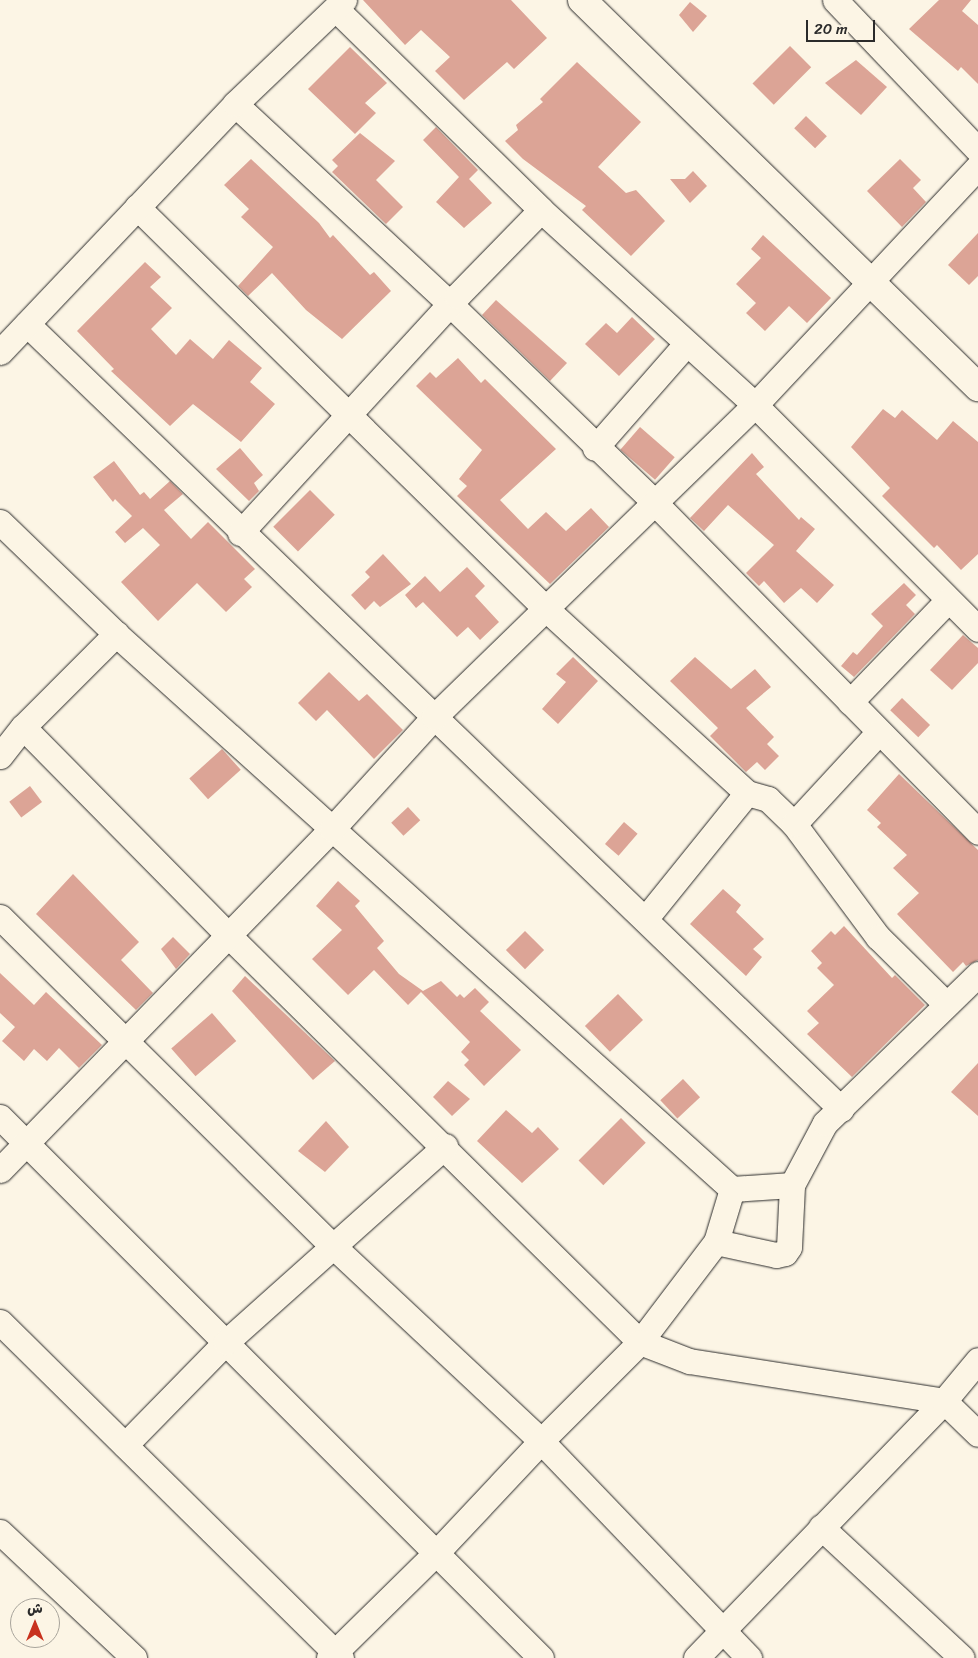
<!DOCTYPE html>
<html>
<head>
<meta charset="utf-8">
<style>
  body { margin:0 }
  #map { position:relative; width:978px; height:1658px; overflow:hidden; background:#fcf5e5; font-family:Sriracha,"Playpen Sans Arabic",sans-serif }
  div>[style] { position:absolute }
  .building>* { inset:0; background:#dca496; transform-origin:0 0 }
  .roads { filter:drop-shadow(0 0 1px #2b2b2b) drop-shadow(0 0 1px #2b2b2b) }
  .minor>* { height:25px; margin:-12.5px; padding:0 12.5px; transform-origin:12.5px; border-radius:12.5px; background:#fcf5e5 }
  .tertiary>* { height:28px; margin:-14px; padding:0 14px; transform-origin:14px; border-radius:14px; background:#fcf5e5 }
  span { translate:-50% -50%; white-space:nowrap; text-align:center; line-height:1.15; -webkit-text-stroke:5px #fcf5e5; paint-order:stroke }
  .north { position:absolute; left:10px; top:1598px; width:50px; height:50px; box-sizing:border-box; background:#fcf5e5; border:1px solid #a8a49b; border-radius:50%; rotate:0deg; font-size:14px; font-weight:700; line-height:20px; text-align:center; color:#2b2b2b }
  .north::after { content:''; display:block; margin:auto; width:18px; height:22px; background:#c8321e; clip-path:polygon(50% 0,100% 100%,50% 72%,0 100%) }
  .scale { position:absolute; left:806px; top:20px; width:69px; height:22px; box-sizing:border-box; border:2px solid #2b2b2b; border-top:0; padding-left:6px; font-size:15px; line-height:18px; white-space:nowrap; color:#2b2b2b; -webkit-text-stroke:4px #fcf5e5; paint-order:stroke }
</style>
</head>
<body>
<div id="map">
  <div class="building">
    <div style="clip-path:polygon(363px 0,511px 0,547px 38px,514px 69px,507px 62px,464px 100px,435px 71px,450px 57px,421px 30px,405px 45px)"></div>
    <div style="clip-path:polygon(939px 0,971px 0,962px 11px,978px 25px,978px 84px,961px 67px,958px 71px,909px 29px)"></div>
    <div style="clip-path:polygon(690px 2px,707px 16px,693px 32px,679px 15px)"></div>
    <div style="left:790px;top:46px;width:30px;height:53px;rotate:45deg"></div>
    <div style="clip-path:polygon(350px 47px,387px 83px,365px 103px,376px 113px,355px 134px,308px 89px)"></div>
    <div style="clip-path:polygon(856px 60px,887px 87px,861px 115px,825px 83px)"></div>
    <div style="clip-path:polygon(577px 62px,641px 122px,598px 167px,626px 193px,636px 190px,665px 221px,631px 256px,582px 210px,586px 206px,523px 159px,505px 141px,518px 130px,516px 125px,543px 102px,540px 99px)"></div>
    <div style="left:806px;top:116px;width:29px;height:17px;rotate:44deg"></div>
    <div style="clip-path:polygon(436px 127px,478px 170px,469px 179px,492px 203px,464px 228px,436px 202px,459px 177px,423px 140px)"></div>
    <div style="clip-path:polygon(360px 133px,395px 161px,376px 180px,403px 207px,386px 224px,332px 172px,338px 166px,332px 160px)"></div>
    <div style="clip-path:polygon(251px 159px,319px 223px,330px 238px,333px 235px,370px 275px,374px 272px,391px 291px,342px 339px,306px 310px,272px 273px,248px 296px,238px 286px,273px 247px,241px 217px,249px 209px,224px 185px)"></div>
    <div style="clip-path:polygon(900px 159px,921px 180px,913px 188px,926px 202px,902px 227px,867px 191px)"></div>
    <div style="clip-path:polygon(693px 171px,707px 186px,690px 203px,670px 179px,685px 179px)"></div>
    <div style="clip-path:polygon(978px 233px,978px 276px,969px 285px,948px 265px)"></div>
    <div style="clip-path:polygon(763px 235px,831px 298px,807px 323px,789px 306px,765px 331px,746px 313px,756px 303px,736px 284px,761px 258px,751px 249px)"></div>
    <div style="clip-path:polygon(145px 262px,161px 277px,150px 287px,172px 308px,151px 329px,176px 355px,190px 339px,213px 359px,229px 340px,262px 368px,250px 382px,275px 404px,241px 442px,193px 404px,170px 426px,111px 371px,114px 369px,77px 331px)"></div>
    <div style="clip-path:polygon(496px 300px,567px 363px,550px 381px,482px 315px)"></div>
    <div style="clip-path:polygon(632px 317px,655px 339px,619px 376px,585px 344px,606px 323px,617px 333px)"></div>
    <div style="clip-path:polygon(458px 358px,481px 383px,485px 379px,556px 449px,500px 500px,528px 529px,546px 512px,566px 531px,591px 508px,609px 527px,550px 584px,457px 496px,467px 486px,459px 479px,482px 450px,416px 386px,430px 372px,436px 378px)"></div>
    <div style="clip-path:polygon(883px 409px,895px 418px,902px 410px,937px 440px,953px 421px,978px 442px,978px 554px,961px 570px,937px 545px,934px 548px,882px 496px,890px 488px,851px 447px)"></div>
    <div style="left:640px;top:427px;width:46px;height:30px;rotate:41deg"></div>
    <div style="clip-path:polygon(240px 448px,263px 475px,254px 483px,259px 491px,249px 501px,216px 469px)"></div>
    <div style="clip-path:polygon(752px 453px,764px 467px,756px 474px,799px 520px,801px 517px,815px 529px,796px 551px,834px 585px,817px 603px,801px 588px,784px 603px,764px 581px,759px 586px,746px 573px,774px 545px,728px 505px,704px 531px,690px 518px)"></div>
    <div style="clip-path:polygon(114px 461px,140px 495px,144px 492px,150px 499px,170px 481px,183px 494px,164px 510px,191px 539px,208px 522px,255px 569px,244px 579px,252px 587px,226px 612px,197px 583px,158px 621px,121px 582px,160px 545px,143px 528px,125px 543px,115px 532px,132px 516px,115px 499px,113px 502px,93px 477px)"></div>
    <div style="left:310px;top:490px;width:35px;height:52px;rotate:45deg"></div>
    <div style="clip-path:polygon(383px 554px,411px 584px,380px 607px,374px 601px,365px 610px,351px 595px,370px 577px,365px 572px)"></div>
    <div style="clip-path:polygon(467px 567px,485px 586px,475px 596px,499px 622px,480px 640px,468px 627px,457px 637px,423px 602px,416px 608px,405px 595px,425px 576px,440px 592px)"></div>
    <div style="clip-path:polygon(904px 583px,916px 595px,906px 605px,915px 614px,854px 677px,841px 666px,853px 652px,857px 655px,883px 626px,871px 614px)"></div>
    <div style="clip-path:polygon(963px 635px,978px 648px,978px 663px,952px 690px,930px 670px)"></div>
    <div style="clip-path:polygon(573px 657px,598px 681px,558px 724px,542px 709px,566px 682px,556px 674px)"></div>
    <div style="clip-path:polygon(695px 657px,731px 689px,755px 669px,771px 687px,746px 708px,774px 737px,767px 744px,779px 756px,765px 770px,757px 762px,746px 772px,710px 736px,718px 728px,670px 681px)"></div>
    <div style="clip-path:polygon(329px 672px,359px 701px,367px 694px,403px 730px,374px 759px,327px 710px,316px 721px,298px 703px)"></div>
    <div style="left:902px;top:698px;width:39px;height:17px;rotate:44deg"></div>
    <div style="left:222px;top:749px;width:28px;height:44px;rotate:48deg"></div>
    <div style="clip-path:polygon(899px 774px,978px 850px,978px 960px,966px 966px,963px 962px,953px 972px,897px 914px,919px 893px,893px 868px,907px 855px,877px 827px,881px 823px,867px 810px)"></div>
    <div style="left:30px;top:786px;width:20px;height:26px;rotate:53deg"></div>
    <div style="left:408px;top:807px;width:18px;height:23px;rotate:47deg"></div>
    <div style="left:624px;top:822px;width:18px;height:29px;rotate:41deg"></div>
    <div style="clip-path:polygon(73px 874px,139px 942px,121px 960px,153px 993px,136px 1010px,36px 914px)"></div>
    <div style="clip-path:polygon(338px 881px,360px 901px,355px 906px,384px 941px,377px 948px,399px 974px,423px 991px,441px 981px,457px 997px,460px 994px,464px 998px,475px 988px,489px 1002px,480px 1011px,521px 1050px,484px 1086px,464px 1065px,469px 1060px,461px 1052px,470px 1042px,421px 992px,408px 1005px,374px 970px,348px 995px,312px 959px,342px 930px,316px 906px)"></div>
    <div style="clip-path:polygon(723px 889px,741px 905px,736px 912px,764px 939px,753px 949px,762px 957px,746px 976px,690px 924px)"></div>
    <div style="clip-path:polygon(844px 926px,892px 978px,895px 975px,925px 1005px,852px 1077px,807px 1034px,819px 1023px,807px 1011px,834px 985px,817px 968px,822px 963px,811px 951px,831px 931px,835px 935px)"></div>
    <div style="left:525px;top:931px;width:27px;height:27px;rotate:45deg"></div>
    <div style="clip-path:polygon(173px 937px,190px 954px,176px 969px,161px 949px)"></div>
    <div style="clip-path:polygon(0 973px,34px 1005px,46px 992px,102px 1045px,79px 1068px,59px 1048px,47px 1061px,34px 1049px,24px 1061px,2px 1041px,15px 1027px,0 1013px)"></div>
    <div style="clip-path:polygon(245px 976px,335px 1061px,313px 1080px,232px 991px)"></div>
    <div style="left:618px;top:994px;width:36px;height:46px;rotate:46deg"></div>
    <div style="left:212px;top:1013px;width:37px;height:54px;rotate:49deg"></div>
    <div style="clip-path:polygon(978px 1063px,978px 1116px,951px 1092px)"></div>
    <div style="left:683px;top:1079px;width:25px;height:31px;rotate:47deg"></div>
    <div style="clip-path:polygon(448px 1081px,470px 1099px,452px 1116px,433px 1097px)"></div>
    <div style="clip-path:polygon(506px 1110px,532px 1133px,538px 1127px,559px 1149px,522px 1183px,477px 1141px)"></div>
    <div style="left:621px;top:1118px;width:35px;height:60px;rotate:45deg"></div>
    <div style="clip-path:polygon(326px 1121px,349px 1147px,325px 1172px,298px 1151px)"></div>
  </div>
  <div class="roads">
    <div class="minor">
      <div style="left:835px;top:0;width:207px;rotate:46.4deg"></div>
      <div style="left:336px;top:9px;width:287px;rotate:44.4deg"></div>
      <div style="left:541px;top:210px;width:290px;rotate:42.3deg"></div>
      <div style="left:755px;top:405px;width:316px;rotate:45.1deg"></div>
      <div style="left:235px;top:104px;width:294px;rotate:42.9deg"></div>
      <div style="left:450px;top:304px;width:286px;rotate:44.1deg"></div>
      <div style="left:655px;top:503px;width:461px;rotate:45.5deg"></div>
      <div style="left:137px;top:207px;width:571px;rotate:44.5deg"></div>
      <div style="left:544px;top:607px;width:275px;rotate:42.5deg"></div>
      <div style="left:747px;top:793px;width:22px;rotate:16deg"></div>
      <div style="left:768px;top:799px;width:36px;rotate:44deg"></div>
      <div style="left:794px;top:824px;width:141px;rotate:53.4deg"></div>
      <div style="left:878px;top:937px;width:95px;rotate:44.6deg"></div>
      <div style="left:27px;top:324px;width:1131px;rotate:43.96deg"></div>
      <div style="left:0;top:352px;width:342px;rotate:-46.5deg"></div>
      <div style="left:235px;top:104px;width:151px;rotate:-43.7deg"></div>
      <div style="left:595px;top:448px;width:138px;rotate:-48.8deg"></div>
      <div style="left:0;top:522px;width:161px;rotate:44deg"></div>
      <div style="left:116px;top:634px;width:829px;rotate:42.02deg"></div>
      <div style="left:732px;top:1189px;width:60px;rotate:-3.8deg"></div>
      <div style="left:240px;top:533px;width:321px;rotate:-47.5deg"></div>
      <div style="left:457px;top:296px;width:120px;rotate:-45.7deg"></div>
      <div style="left:850px;top:702px;width:141px;rotate:-46.1deg"></div>
      <div style="left:23px;top:727px;width:291px;rotate:45.4deg"></div>
      <div style="left:227px;top:934px;width:581px;rotate:44.65deg"></div>
      <div style="left:640px;top:1342px;width:126px;rotate:-52.8deg"></div>
      <div style="left:716px;top:1242px;width:55px;rotate:-73.2deg"></div>
      <div style="left:0;top:756px;width:37px;rotate:-52deg"></div>
      <div style="left:23px;top:727px;width:132px;rotate:-45deg"></div>
      <div style="left:794px;top:824px;width:125px;rotate:-47.3deg"></div>
      <div style="left:0;top:917px;width:470px;rotate:44.7deg"></div>
      <div style="left:334px;top:1247px;width:284px;rotate:43.1deg"></div>
      <div style="left:541px;top:1441px;width:301px;rotate:46.2deg"></div>
      <div style="left:646px;top:918px;width:161px;rotate:-51.1deg"></div>
      <div style="left:0;top:1117px;width:765px;rotate:45deg"></div>
      <div style="left:0;top:1170px;width:476px;rotate:-45.8deg"></div>
      <div style="left:332px;top:829px;width:151px;rotate:-47.7deg"></div>
      <div style="left:434px;top:717px;width:448px;rotate:-44.2deg"></div>
      <div style="left:755px;top:405px;width:326px;rotate:-46.9deg"></div>
      <div style="left:716px;top:1242px;width:61px;rotate:12.2deg"></div>
      <div style="left:776px;top:1255px;width:9px;rotate:-13deg"></div>
      <div style="left:785px;top:1253px;width:7px;rotate:-56deg"></div>
      <div style="left:789px;top:1247px;width:62px;rotate:-87.2deg"></div>
      <div style="left:792px;top:1185px;width:70px;rotate:-62deg"></div>
      <div style="left:825px;top:1123px;width:214px;rotate:-44.2deg"></div>
      <div style="left:0;top:1322px;width:479px;rotate:44.6deg"></div>
      <div style="left:125px;top:1445px;width:144px;rotate:-45.6deg"></div>
      <div style="left:226px;top:1342px;width:294px;rotate:-41.8deg"></div>
      <div style="left:821px;top:1527px;width:192px;rotate:42.9deg"></div>
      <div style="left:0;top:1532px;width:184px;rotate:43.2deg"></div>
      <div style="left:329px;top:1658px;width:150px;rotate:-44.5deg"></div>
      <div style="left:436px;top:1553px;width:154px;rotate:-46.8deg"></div>
      <div style="left:541px;top:1441px;width:140px;rotate:-45deg"></div>
      <div style="left:640px;top:1342px;width:53px;rotate:21.2deg"></div>
      <div style="left:689px;top:1361px;width:258px;rotate:8.9deg"></div>
      <div style="left:944px;top:1401px;width:47px;rotate:44.1deg"></div>
      <div style="left:696px;top:1658px;width:357px;rotate:-46deg"></div>
      <div style="left:944px;top:1401px;width:53px;rotate:-50.3deg"></div>
    </div>
    <div class="tertiary">
      <div style="left:582px;top:0;width:554px;rotate:44.34deg"></div>
    </div>
  </div>
  <div class="north">ش</div>
  <div class="scale">20 m</div>
</div>
</body>
</html>
